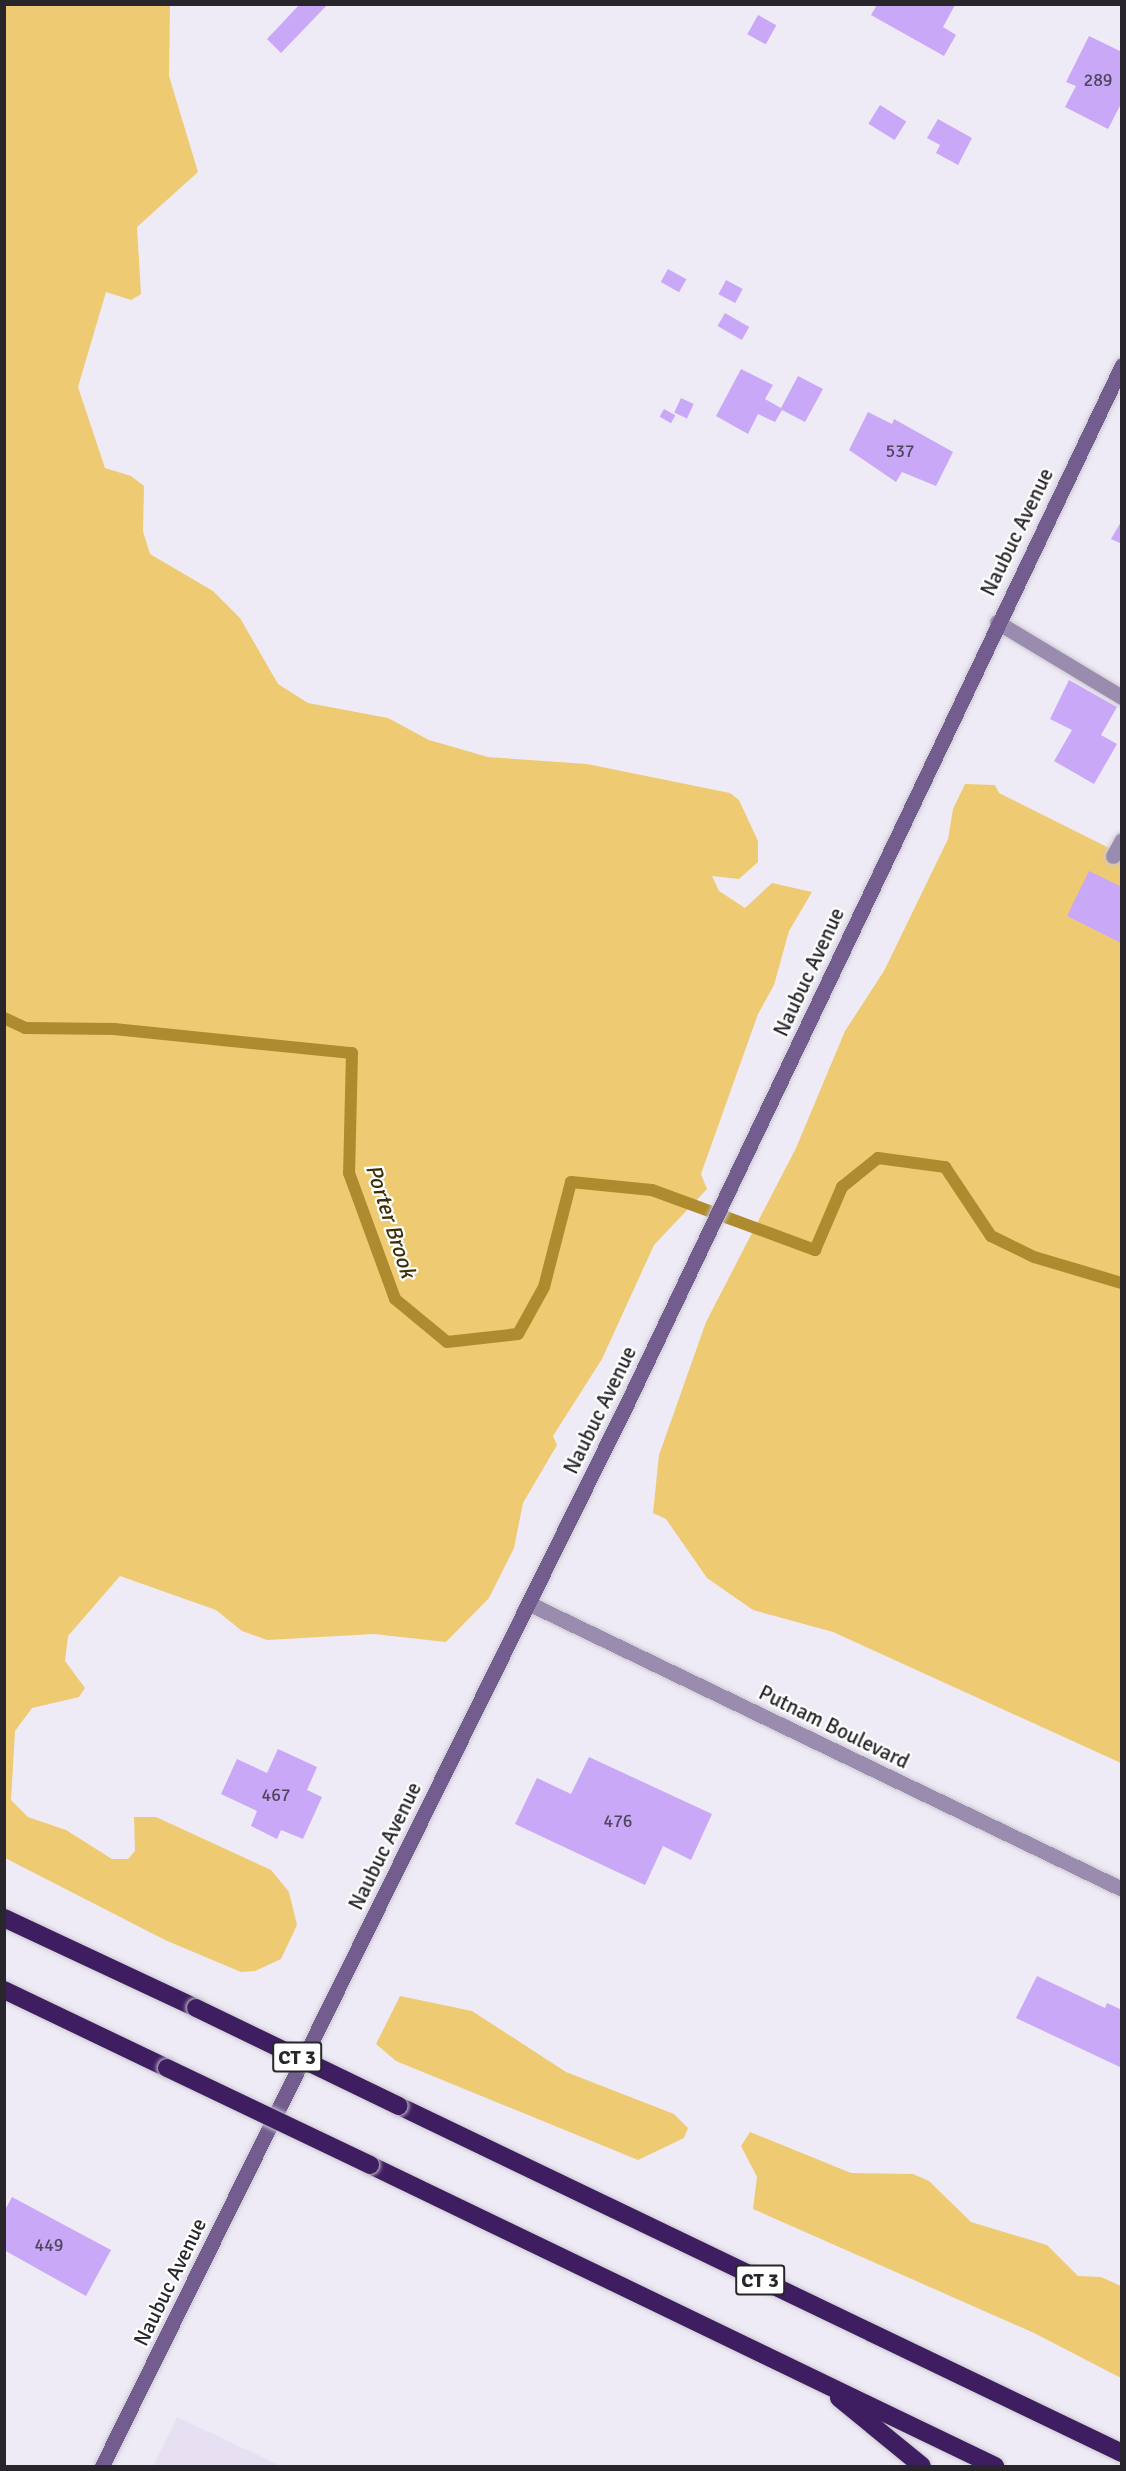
<!DOCTYPE html>
<html>
<head>
<meta charset="utf-8">
<style>
  body { margin:0 }
  #map { position:relative; width:1126px; height:2471px; overflow:hidden; background:#efebf6; font-family:Signika,sans-serif }
  div>[style] { position:absolute }
  .built>* { inset:0; background:#e7e0f2 }
  .green>* { inset:0; background:#eeca72 }
  .stream>* { height:12px; margin:-6px; padding:0 6px; transform-origin:6px; border-radius:6px; background:#ae8b2f }
  .building>* { inset:0; background:#c9a8f7; transform-origin:0 0 }
  .roads { filter:drop-shadow(0 0 2px #cbc8d1) drop-shadow(0 0 2px #cbc8d1) }
  .service>* { height:15px; margin:-7.5px; padding:0 7.5px; transform-origin:7.5px; border-radius:7.5px; background:#998cae }
  .tertiary>* { height:15px; margin:-7.5px; padding:0 7.5px; transform-origin:7.5px; border-radius:7.5px; background:#998cae }
  .secondary>* { height:15px; margin:-7.5px; padding:0 7.5px; transform-origin:7.5px; border-radius:7.5px; background:#725d8e }
  .motorway>* { height:18px; margin:-9px; padding:0 9px; transform-origin:9px; border-radius:9px; background:#3f1d61 }
  .bridges { filter:drop-shadow(0 0 2px #cbc8d1) drop-shadow(0 0 2px #cbc8d1) }
  .motorway-bridge>* { height:18px; margin:-9px; padding:0 9px; transform-origin:9px; border-radius:9px; background:#3f1d61 }
  span { translate:-50% -50%; white-space:nowrap; text-align:center; line-height:1.15; -webkit-text-stroke:4.5px #fff; paint-order:stroke }
  .number-label { font-size:18px; color:#50465d }
  .number-label span { -webkit-text-stroke-width:0 }
  .shield-label span { padding:2px 4px; background:#fff; border:2px solid; border-radius:4px; -webkit-text-stroke-width:0 }
  .shield-label { font-size:20px; color:#28262a; font-weight:700 }
  .street-label { font-size:21px; color:#28262a }
  .water-label { font-size:22px; color:#3c2e05; font-style:italic }
  .frame { position:absolute; inset:0; border:6px solid #28262a; pointer-events:none }
</style>
</head>
<body>
<div id="map">
  <div class="built">
    <div style="clip-path:polygon(177px 2417px,281px 2466px,153px 2466px)"></div>
  </div>
  <div class="green">
    <div style="clip-path:polygon(4px 5px,170px 5px,169px 76px,198px 172px,137px 227px,141px 294px,131px 300px,106px 292px,78px 387px,105px 468px,131px 476px,144px 486px,143px 531px,150px 554px,213px 591px,240px 618px,278px 684px,308px 703px,388px 718px,429px 740px,488px 757px,587px 764px,730px 793px,739px 800px,758px 841px,758px 862px,739px 879px,712px 876px,719px 891px,745px 908px,772px 883px,812px 892px,789px 931px,774px 985px,758px 1014px,701px 1174px,707px 1189px,654px 1245px,602px 1359px,553px 1436px,557px 1445px,523px 1503px,514px 1548px,489px 1598px,446px 1642px,374px 1634px,267px 1640px,242px 1631px,216px 1610px,120px 1576px,68px 1636px,65px 1661px,85px 1688px,79px 1697px,32px 1708px,15px 1731px,11px 1800px,28px 1817px,66px 1830px,112px 1859px,128px 1859px,135px 1851px,134px 1817px,156px 1817px,271px 1870px,289px 1892px,297px 1925px,281px 1959px,255px 1971px,241px 1972px,165px 1940px,5px 1858px)"></div>
    <div style="clip-path:polygon(965px 784px,995px 785px,999px 793px,1121px 854px,1121px 1763px,833px 1632px,753px 1610px,707px 1578px,666px 1519px,653px 1513px,659px 1455px,706px 1322px,796px 1148px,845px 1031px,884px 971px,948px 839px,953px 809px)"></div>
    <div style="clip-path:polygon(400px 1996px,472px 2011px,566px 2072px,674px 2114px,688px 2128px,684px 2138px,638px 2160px,396px 2061px,376px 2044px)"></div>
    <div style="clip-path:polygon(750px 2132px,851px 2173px,913px 2174px,929px 2181px,971px 2222px,1047px 2245px,1078px 2276px,1101px 2277px,1121px 2286px,1121px 2378px,1034px 2333px,753px 2209px,757px 2177px,741px 2146px)"></div>
  </div>
  <div class="stream">
    <div style="left:4px;top:1018px;width:23px;rotate:25deg"></div>
    <div style="left:25px;top:1028px;width:89px;rotate:0.6deg"></div>
    <div style="left:114px;top:1029px;width:239px;rotate:5.8deg"></div>
    <div style="left:352px;top:1053px;width:120px;rotate:91.4deg"></div>
    <div style="left:349px;top:1173px;width:134px;rotate:69.9deg"></div>
    <div style="left:395px;top:1299px;width:67px;rotate:39.6deg"></div>
    <div style="left:447px;top:1342px;width:71px;rotate:-6.4deg"></div>
    <div style="left:518px;top:1334px;width:54px;rotate:-61deg"></div>
    <div style="left:544px;top:1287px;width:108px;rotate:-75.6deg"></div>
    <div style="left:571px;top:1182px;width:81px;rotate:5.6deg"></div>
    <div style="left:652px;top:1190px;width:174px;rotate:20.2deg"></div>
    <div style="left:815px;top:1250px;width:69px;rotate:-66.8deg"></div>
    <div style="left:842px;top:1187px;width:46px;rotate:-38.9deg"></div>
    <div style="left:878px;top:1158px;width:68px;rotate:7.7deg"></div>
    <div style="left:945px;top:1167px;width:83px;rotate:56.3deg"></div>
    <div style="left:991px;top:1236px;width:48px;rotate:26deg"></div>
    <div style="left:1034px;top:1257px;width:92px;rotate:16.5deg"></div>
  </div>
  <div class="building">
    <div style="clip-path:polygon(300px 4px,328px 4px,281px 53px,267px 39px)"></div>
    <div style="clip-path:polygon(877px 5px,955px 5px,943px 27px,956px 35px,944px 56px,871px 15px)"></div>
    <div style="left:758px;top:15px;width:21px;height:22px;rotate:29deg"></div>
    <div style="clip-path:polygon(1089px 36px,1122px 52px,1122px 102px,1108px 129px,1065px 107px,1076px 86px,1066px 82px)"></div>
    <div style="left:880px;top:105px;width:31px;height:22px;rotate:32deg"></div>
    <div style="clip-path:polygon(938px 119px,972px 138px,958px 165px,936px 153px,940px 145px,927px 138px)"></div>
    <div style="left:668px;top:269px;width:21px;height:15px;rotate:29deg"></div>
    <div style="left:726px;top:280px;width:19px;height:16px;rotate:28deg"></div>
    <div style="left:725px;top:313px;width:28px;height:15px;rotate:30deg"></div>
    <div style="clip-path:polygon(741px 369px,773px 385px,765px 399px,781px 408px,798px 376px,823px 389px,805px 422px,782px 410px,775px 422px,758px 414px,748px 434px,716px 416px)"></div>
    <div style="left:681px;top:398px;width:14px;height:16px;rotate:25deg"></div>
    <div style="left:664px;top:409px;width:13px;height:9px;rotate:29deg"></div>
    <div style="clip-path:polygon(868px 412px,892px 424px,894px 419px,953px 452px,936px 486px,902px 472px,896px 482px,849px 450px)"></div>
    <div style="clip-path:polygon(1122px 520px,1122px 544px,1111px 539px)"></div>
    <div style="clip-path:polygon(1069px 680px,1117px 707px,1101px 735px,1117px 744px,1094px 784px,1054px 761px,1072px 730px,1050px 719px)"></div>
    <div style="clip-path:polygon(1089px 871px,1122px 887px,1121px 943px,1067px 916px)"></div>
    <div style="clip-path:polygon(278px 1749px,317px 1767px,307px 1790px,322px 1797px,303px 1839px,281px 1830px,277px 1839px,251px 1826px,257px 1811px,221px 1794px,237px 1759px,267px 1773px)"></div>
    <div style="clip-path:polygon(589px 1757px,712px 1814px,691px 1860px,663px 1846px,645px 1885px,515px 1824px,537px 1778px,571px 1794px)"></div>
    <div style="clip-path:polygon(1037px 1976px,1105px 2008px,1107px 2003px,1122px 2010px,1122px 2068px,1016px 2018px)"></div>
    <div style="clip-path:polygon(12px 2197px,111px 2250px,86px 2296px,4px 2250px,4px 2212px)"></div>
  </div>
  <div class="roads">
    <div class="service">
      <div style="left:997px;top:622px;width:146px;rotate:31deg"></div>
      <div style="left:1113px;top:856px;width:18px;rotate:-61deg"></div>
    </div>
    <div class="tertiary">
      <div style="left:528px;top:1603px;width:659px;rotate:25.71deg"></div>
    </div>
    <div class="secondary">
      <div style="left:102px;top:2466px;width:1195px;rotate:-63.71deg"></div>
      <div style="left:631px;top:1395px;width:1141px;rotate:-64.51deg"></div>
    </div>
    <div class="motorway">
      <div style="left:4px;top:1918px;width:212px;rotate:25.1deg"></div>
      <div style="left:4px;top:1990px;width:181px;rotate:25.6deg"></div>
      <div style="left:399px;top:2106px;width:802px;rotate:25.64deg"></div>
      <div style="left:370px;top:2165px;width:694px;rotate:25.72deg"></div>
      <div style="left:839px;top:2398px;width:107px;rotate:39.3deg"></div>
    </div>
  </div>
  <div class="bridges">
    <div class="motorway-bridge">
      <div style="left:196px;top:2008px;width:225px;rotate:25.8deg"></div>
      <div style="left:167px;top:2068px;width:225px;rotate:25.5deg"></div>
    </div>
  </div>
  <div class="number-label">
    <span style="left:1098px;top:80px">289</span>
    <span style="left:900px;top:451px">537</span>
    <span style="left:276px;top:1795px">467</span>
    <span style="left:618px;top:1821px">476</span>
    <span style="left:49px;top:2245px">449</span>
  </div>
  <div class="shield-label">
    <span style="left:297px;top:2057px">CT 3</span>
    <span style="left:760px;top:2280px">CT 3</span>
  </div>
  <div class="street-label">
    <span style="left:1017px;top:532px;rotate:-64deg">Naubuc Avenue</span>
    <span style="left:809px;top:972px;rotate:-65deg">Naubuc Avenue</span>
    <span style="left:600px;top:1410px;rotate:-64deg">Naubuc Avenue</span>
    <span style="left:834px;top:1727px;rotate:26deg">Putnam Boulevard</span>
    <span style="left:385px;top:1846px;rotate:-64deg">Naubuc Avenue</span>
    <span style="left:170px;top:2282px;rotate:-64deg">Naubuc Avenue</span>
  </div>
  <div class="water-label">
    <span style="left:391px;top:1221px;rotate:72deg">Porter Brook</span>
  </div>
  <div class="frame"></div>
</div>
</body>
</html>
